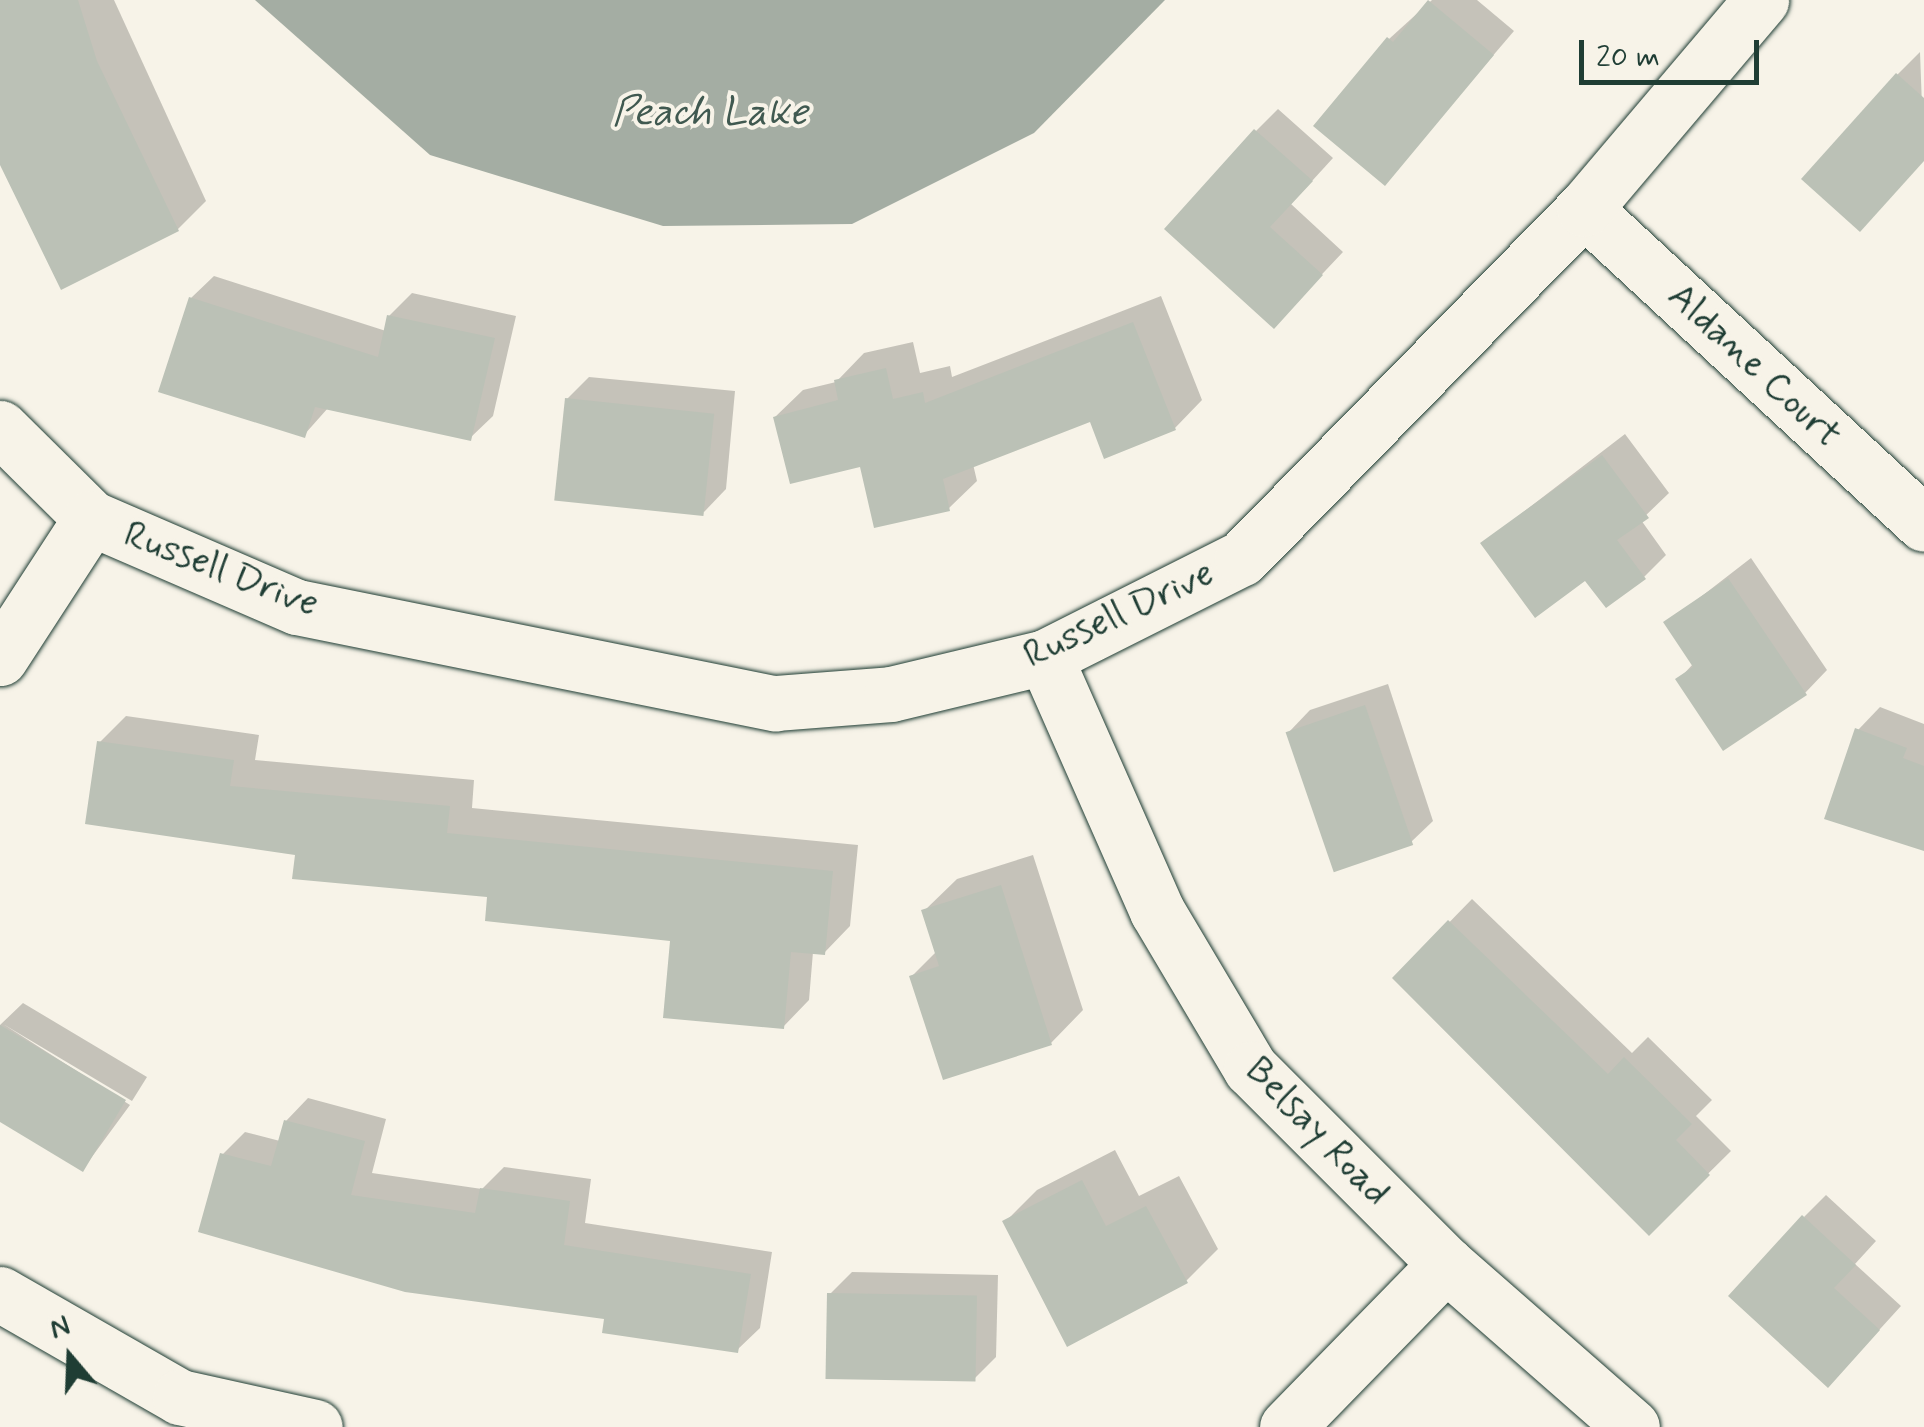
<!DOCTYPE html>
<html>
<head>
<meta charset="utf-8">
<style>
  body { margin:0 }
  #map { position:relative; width:1924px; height:1427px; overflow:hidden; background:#f7f3e8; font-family:Mynerve,sans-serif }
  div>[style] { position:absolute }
  .water>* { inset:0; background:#a4ada3 }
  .shadow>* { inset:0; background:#0003 }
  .building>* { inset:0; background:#bbc1b6; transform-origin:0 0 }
  .roads { filter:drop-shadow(0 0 2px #1f3d34) drop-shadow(0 0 2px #1f3d34) }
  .minor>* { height:55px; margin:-27.5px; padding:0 27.5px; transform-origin:27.5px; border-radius:27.5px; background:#f7f3e8 }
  span { translate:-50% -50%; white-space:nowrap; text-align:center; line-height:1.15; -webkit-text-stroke:8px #f7f3e8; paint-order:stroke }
  .street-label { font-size:38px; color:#1f3d34 }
  .water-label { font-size:40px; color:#405950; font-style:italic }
  .north { position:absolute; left:20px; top:1307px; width:100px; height:100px; -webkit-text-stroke:8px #f7f3e8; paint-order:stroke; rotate:341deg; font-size:28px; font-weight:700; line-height:40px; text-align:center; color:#1f3d34 }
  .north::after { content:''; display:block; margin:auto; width:35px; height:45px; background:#1f3d34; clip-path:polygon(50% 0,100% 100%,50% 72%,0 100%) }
  .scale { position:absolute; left:1579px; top:40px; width:180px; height:45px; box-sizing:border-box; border:5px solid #1f3d34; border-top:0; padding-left:12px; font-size:30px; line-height:35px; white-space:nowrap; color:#1f3d34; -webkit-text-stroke:8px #f7f3e8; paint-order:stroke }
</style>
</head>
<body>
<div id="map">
  <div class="water">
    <div style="clip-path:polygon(255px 0,1165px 0,1034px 133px,852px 224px,663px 226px,430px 155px)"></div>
  </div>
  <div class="shadow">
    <div style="clip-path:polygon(0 0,114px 0,206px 201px,178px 229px,62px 286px,0 160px)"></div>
    <div style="clip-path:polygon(1432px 0,1477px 0,1514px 31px,1385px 182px,1389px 39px)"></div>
    <div style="clip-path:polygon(1920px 52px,1924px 160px,1805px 179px,1898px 74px)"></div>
    <div style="clip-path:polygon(1278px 109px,1333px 158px,1291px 204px,1343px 252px,1274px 325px,1256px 131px)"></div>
    <div style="clip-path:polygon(214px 276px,386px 331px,389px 316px,412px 293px,516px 316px,493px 416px,470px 438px,328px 408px,304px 435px,191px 298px)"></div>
    <div style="clip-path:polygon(1161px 296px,1202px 400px,1175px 428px,1091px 418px,973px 464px,977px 481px,949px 508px,775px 417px,803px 390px,836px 382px,864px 353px,913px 342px,920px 373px,950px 366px,952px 377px)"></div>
    <div style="clip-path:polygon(589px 377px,735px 391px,726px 489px,704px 512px,567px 399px)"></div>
    <div style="clip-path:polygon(1625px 434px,1669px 493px,1641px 520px,1666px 555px,1644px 577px,1483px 543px)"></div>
    <div style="clip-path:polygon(1751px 558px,1827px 670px,1805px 693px,1678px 680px,1694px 663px,1667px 623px)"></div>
    <div style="clip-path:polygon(1388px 684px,1433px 821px,1410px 843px,1288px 733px,1310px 710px)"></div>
    <div style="clip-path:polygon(1880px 707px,1924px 724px,1924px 848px,1858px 730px)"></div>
    <div style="clip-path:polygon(126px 716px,259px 735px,255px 760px,474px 780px,472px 808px,858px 845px,850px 926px,824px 953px,813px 952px,809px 1000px,783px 1027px,672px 938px,297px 852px,99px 743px)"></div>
    <div style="clip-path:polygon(1033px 855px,1083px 1010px,1051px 1043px,912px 976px,937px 951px,924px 911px,957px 879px)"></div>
    <div style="clip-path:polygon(1472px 899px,1632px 1053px,1648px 1037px,1712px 1100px,1696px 1116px,1731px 1151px,1649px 1232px,1395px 978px)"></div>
    <div style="clip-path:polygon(23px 1003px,147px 1077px,132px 1101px,3px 1024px,130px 1105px,83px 1169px,0 1119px,0 1025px)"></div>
    <div style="clip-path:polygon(308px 1098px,386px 1119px,372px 1173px,482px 1189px,504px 1167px,591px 1179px,585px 1223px,772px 1252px,760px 1328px,737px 1350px,607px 1317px,223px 1154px,245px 1132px,280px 1141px,286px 1121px)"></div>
    <div style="clip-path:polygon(1115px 1150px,1139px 1196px,1179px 1176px,1218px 1249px,1186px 1281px,1005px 1222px,1037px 1190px)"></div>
    <div style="clip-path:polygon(1826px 1195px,1876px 1241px,1855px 1264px,1901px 1306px,1850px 1362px,1804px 1217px)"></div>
    <div style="clip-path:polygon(852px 1272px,998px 1275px,996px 1357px,974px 1379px,830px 1294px)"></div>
  </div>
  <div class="building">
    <div style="clip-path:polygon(0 0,78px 0,97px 61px,179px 231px,61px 290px,0 165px)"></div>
    <div style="clip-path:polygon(1428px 0,1494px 55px,1385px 186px,1313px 126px,1387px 37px,1393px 42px)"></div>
    <div style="clip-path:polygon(1896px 73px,1924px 98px,1924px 161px,1860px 232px,1801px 179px)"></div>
    <div style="clip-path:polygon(1254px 129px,1313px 181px,1270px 227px,1323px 275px,1274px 329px,1164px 229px)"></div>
    <div style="clip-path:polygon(189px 297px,378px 357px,387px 315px,495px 338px,471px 441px,315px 407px,305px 438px,158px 392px)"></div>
    <div style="clip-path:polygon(1133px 322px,1176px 430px,1104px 459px,1090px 422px,943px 479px,950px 511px,874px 528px,860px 467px,790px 484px,773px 417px,838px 400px,834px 380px,886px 368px,893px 399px,923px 392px,925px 403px)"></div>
    <div style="left:565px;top:398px;width:150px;height:103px;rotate:6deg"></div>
    <div style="clip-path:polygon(1602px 455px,1649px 518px,1617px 540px,1646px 579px,1606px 608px,1585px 581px,1535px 618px,1480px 543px)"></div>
    <div style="clip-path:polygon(1728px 578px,1807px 695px,1723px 751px,1675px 679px,1693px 667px,1663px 622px)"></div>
    <div style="left:1365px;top:705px;width:148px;height:84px;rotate:71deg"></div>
    <div style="clip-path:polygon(1855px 728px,1907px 748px,1903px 758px,1924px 766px,1924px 851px,1824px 819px)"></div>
    <div style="clip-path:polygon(97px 741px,234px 760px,230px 786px,450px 806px,447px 833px,833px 871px,825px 955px,791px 952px,784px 1029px,663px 1018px,670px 941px,485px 921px,487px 897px,292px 879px,295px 855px,85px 824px)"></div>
    <div style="clip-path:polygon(1001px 885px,1052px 1045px,943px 1080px,909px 976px,939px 966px,921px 910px)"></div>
    <div style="clip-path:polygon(1448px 920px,1608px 1074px,1624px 1057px,1692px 1124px,1676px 1140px,1710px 1175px,1649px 1236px,1392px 978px)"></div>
    <div style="clip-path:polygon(0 1025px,126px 1100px,83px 1172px,0 1122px)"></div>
    <div style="clip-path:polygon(284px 1120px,365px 1141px,351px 1195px,475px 1213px,480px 1188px,570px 1201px,564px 1245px,751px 1274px,738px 1353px,602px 1333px,604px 1319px,405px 1292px,198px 1232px,220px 1153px,271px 1166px)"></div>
    <div style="clip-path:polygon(1082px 1180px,1106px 1226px,1146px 1206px,1188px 1283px,1067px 1347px,1002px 1221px)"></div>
    <div style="clip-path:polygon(1802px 1215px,1856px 1265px,1834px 1288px,1880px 1330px,1828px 1388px,1728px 1296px)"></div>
    <div style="left:827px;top:1293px;width:150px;height:86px;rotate:1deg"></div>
  </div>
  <div class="roads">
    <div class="minor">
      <div style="left:1584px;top:209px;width:463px;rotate:42.8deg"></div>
      <div style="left:0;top:428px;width:128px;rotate:44.7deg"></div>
      <div style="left:91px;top:518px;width:224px;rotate:23.4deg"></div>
      <div style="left:297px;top:607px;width:488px;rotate:11.4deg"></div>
      <div style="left:775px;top:703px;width:116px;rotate:-4.4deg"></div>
      <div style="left:891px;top:694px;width:158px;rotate:-13.5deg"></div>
      <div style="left:1045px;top:657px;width:220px;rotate:-26.7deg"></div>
      <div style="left:1242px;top:558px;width:489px;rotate:-45.6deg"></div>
      <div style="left:1584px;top:209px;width:274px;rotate:-49.7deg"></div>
      <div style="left:1045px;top:657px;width:278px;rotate:66.2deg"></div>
      <div style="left:1157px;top:911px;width:184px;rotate:59.3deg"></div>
      <div style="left:1251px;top:1069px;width:276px;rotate:45deg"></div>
      <div style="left:1446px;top:1264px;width:247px;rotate:41.2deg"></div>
      <div style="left:0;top:658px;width:167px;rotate:-57deg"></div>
      <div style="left:0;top:1294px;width:207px;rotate:29.8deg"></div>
      <div style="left:180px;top:1397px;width:138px;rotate:12.5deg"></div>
      <div style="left:1287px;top:1427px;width:228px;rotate:-45.7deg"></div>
    </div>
  </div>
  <div class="street-label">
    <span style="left:1754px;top:366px;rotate:43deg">Aldane Court</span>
    <span style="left:221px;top:570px;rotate:21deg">Russell Drive</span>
    <span style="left:1119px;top:615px;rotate:-25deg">Russell Drive</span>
    <span style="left:1317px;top:1132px;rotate:46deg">Belsay Road</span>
  </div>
  <div class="water-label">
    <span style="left:710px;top:113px">Peach Lake</span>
  </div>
  <div class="north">N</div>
  <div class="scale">20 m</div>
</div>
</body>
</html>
